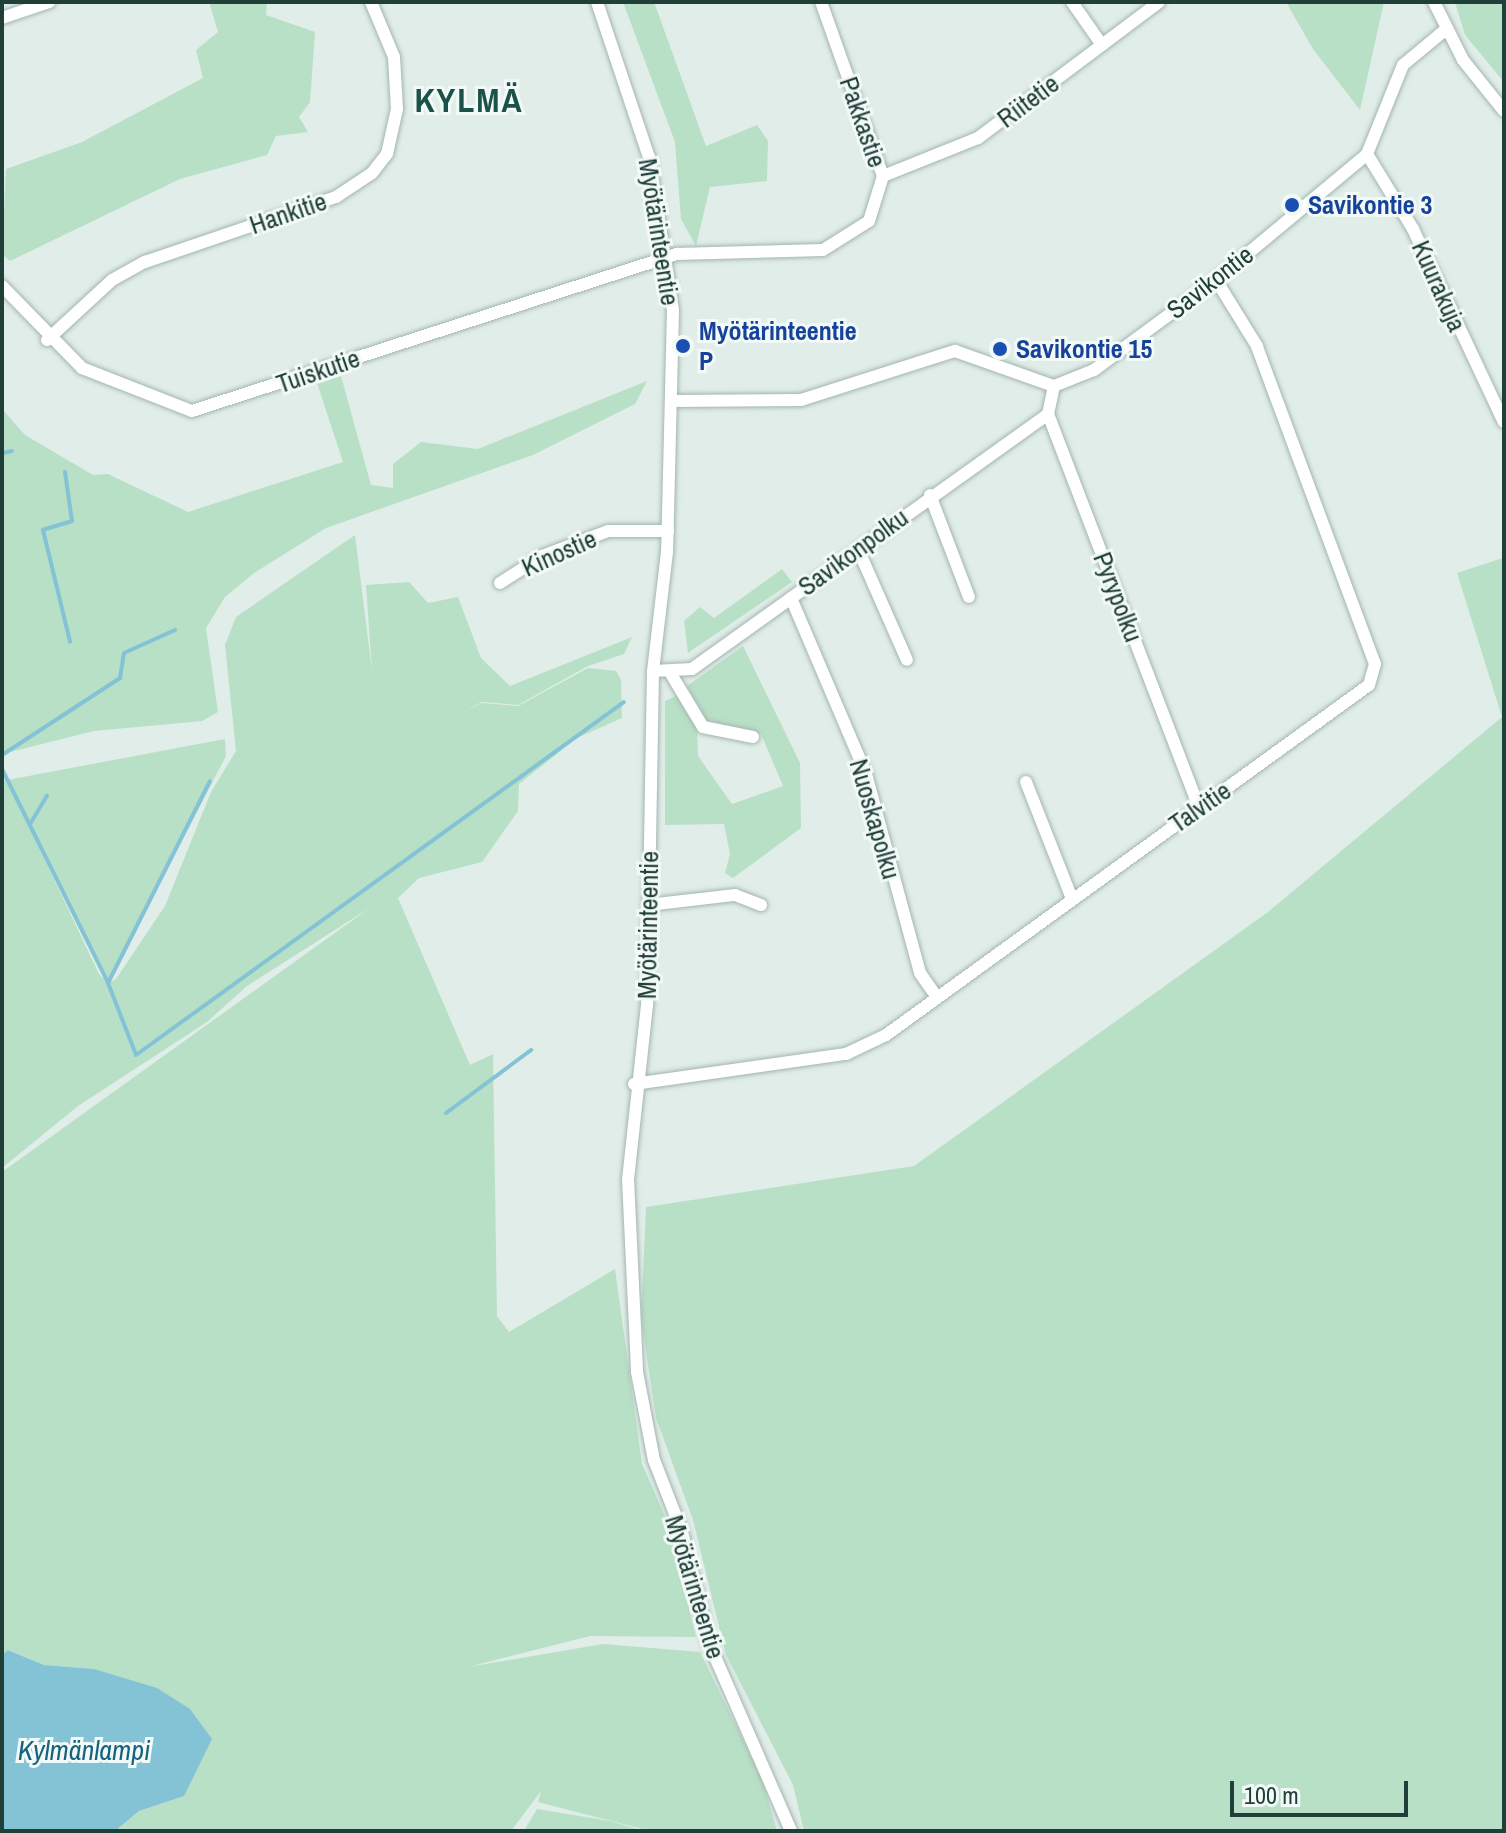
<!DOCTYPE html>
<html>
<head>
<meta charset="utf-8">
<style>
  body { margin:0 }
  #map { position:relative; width:1506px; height:1833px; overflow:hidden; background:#e1ede8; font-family:"Archivo Narrow",sans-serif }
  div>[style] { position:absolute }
  .green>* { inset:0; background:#b8e0c6 }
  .water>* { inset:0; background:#84c2d6 }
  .stream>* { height:4px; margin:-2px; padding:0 2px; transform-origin:2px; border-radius:2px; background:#84c2d6 }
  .roads { filter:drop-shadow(0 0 2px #a3b5b0) drop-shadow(0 0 2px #a3b5b0) }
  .minor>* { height:12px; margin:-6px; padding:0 6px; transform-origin:6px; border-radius:6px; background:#fff }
  .dots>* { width:22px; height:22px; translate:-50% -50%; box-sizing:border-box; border:4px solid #f2f9f6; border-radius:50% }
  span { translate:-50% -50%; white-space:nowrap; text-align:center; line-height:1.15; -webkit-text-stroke:6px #f2f9f6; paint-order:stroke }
  .street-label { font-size:26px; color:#203f39 }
  .transit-label { font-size:26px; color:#164399; font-weight:700 }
  .left { translate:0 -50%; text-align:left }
  .water-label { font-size:28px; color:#15647f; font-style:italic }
  .district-label { font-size:34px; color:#1a524a; font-weight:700; letter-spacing:2px }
  .frame { position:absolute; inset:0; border:4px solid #203f39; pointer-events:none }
  .scale { position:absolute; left:1230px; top:1781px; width:178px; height:36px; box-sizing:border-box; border:4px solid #203f39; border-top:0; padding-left:10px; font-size:24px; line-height:28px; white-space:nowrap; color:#203f39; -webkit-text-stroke:6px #f2f9f6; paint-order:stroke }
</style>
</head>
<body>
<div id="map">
  <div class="green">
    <div style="clip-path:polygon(209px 2px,267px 2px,266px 15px,315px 32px,310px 102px,299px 117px,308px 132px,276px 136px,267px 155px,180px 179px,10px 261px,2px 254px,6px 169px,82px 142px,203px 78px,196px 50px,218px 32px)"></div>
    <div style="clip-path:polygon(623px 2px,654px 2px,706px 146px,757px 125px,768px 141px,767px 181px,710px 187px,696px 246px,681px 219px,675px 142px)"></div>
    <div style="clip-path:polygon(1286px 2px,1384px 2px,1360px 110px,1313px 49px)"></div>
    <div style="clip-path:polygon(1455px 2px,1504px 2px,1504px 82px,1465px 35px)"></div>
    <div style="clip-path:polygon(341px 376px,371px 485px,393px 488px,393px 464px,421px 442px,478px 449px,647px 381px,635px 404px,533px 455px,326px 528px,254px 573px,225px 597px,206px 628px,218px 712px,202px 721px,94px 731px,2px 754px,2px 409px,25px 435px,93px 475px,108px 474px,188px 512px,343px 462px,317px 383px)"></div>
    <div style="clip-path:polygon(355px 535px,372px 671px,366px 585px,409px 582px,428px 603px,458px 597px,481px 658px,510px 686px,632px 637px,624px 654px,588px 666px,518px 705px,482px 702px,463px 712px,482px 703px,518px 706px,588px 668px,616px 671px,621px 680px,622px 718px,577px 738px,519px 784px,518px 811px,482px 862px,419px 878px,398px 898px,470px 1065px,493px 1054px,497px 1316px,509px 1332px,615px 1269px,642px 1464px,668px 1523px,696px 1637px,590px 1636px,468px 1667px,603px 1644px,700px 1652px,762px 1779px,777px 1831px,650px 1831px,538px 1802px,541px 1791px,511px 1831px,115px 1831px,139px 1811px,184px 1796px,94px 1669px,44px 1665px,9px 1650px,2px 1655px,2px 1172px,371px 907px,247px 986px,207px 1022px,78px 1106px,2px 1168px,2px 781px,225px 739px,226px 756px,109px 980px,33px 835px,99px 974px,108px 983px,116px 979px,165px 906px,211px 792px,236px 751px,225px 645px,236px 617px)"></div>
    <div style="clip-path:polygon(1503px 558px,1504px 1831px,804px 1831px,793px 1785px,726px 1655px,693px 1520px,656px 1418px,641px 1318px,646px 1207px,914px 1166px,1268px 912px,1502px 717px,1457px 573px)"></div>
    <div style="clip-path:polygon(782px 569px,792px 582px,688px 653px,684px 621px,700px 607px,714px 618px)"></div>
    <div style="clip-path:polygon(743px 646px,800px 763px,801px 828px,733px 878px,725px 873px,730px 854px,724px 824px,665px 825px,665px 701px,676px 696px,697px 730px,698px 756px,732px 804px,783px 786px,761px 734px,706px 720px,687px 686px)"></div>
    <div style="clip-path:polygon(537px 1809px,610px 1821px,644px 1831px,524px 1831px)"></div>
  </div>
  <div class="water">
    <div style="clip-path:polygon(8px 1650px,44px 1665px,94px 1669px,157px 1688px,190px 1709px,212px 1739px,184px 1796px,139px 1811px,115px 1831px,2px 1831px,2px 1655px)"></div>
  </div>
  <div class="stream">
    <div style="left:2px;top:453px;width:10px;rotate:-11deg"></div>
    <div style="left:65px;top:472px;width:49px;rotate:81.9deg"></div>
    <div style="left:72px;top:521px;width:30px;rotate:163deg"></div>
    <div style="left:43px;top:530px;width:115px;rotate:76.4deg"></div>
    <div style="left:2px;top:755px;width:141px;rotate:-33.1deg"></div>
    <div style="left:120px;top:678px;width:25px;rotate:-81deg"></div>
    <div style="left:124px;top:653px;width:56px;rotate:-24.3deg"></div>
    <div style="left:2px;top:769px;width:239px;rotate:63.6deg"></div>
    <div style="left:108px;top:983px;width:226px;rotate:-63.2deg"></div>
    <div style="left:30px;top:824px;width:33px;rotate:-59deg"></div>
    <div style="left:108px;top:983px;width:77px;rotate:68.7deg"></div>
    <div style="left:136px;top:1055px;width:602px;rotate:-35.88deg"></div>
    <div style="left:446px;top:1113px;width:106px;rotate:-36.5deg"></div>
  </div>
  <div class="roads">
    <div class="minor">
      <div style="left:597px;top:2px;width:163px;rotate:71.5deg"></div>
      <div style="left:649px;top:157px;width:155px;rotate:81.1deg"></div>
      <div style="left:673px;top:310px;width:242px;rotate:91.4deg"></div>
      <div style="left:667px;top:552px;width:120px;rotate:96.7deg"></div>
      <div style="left:653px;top:671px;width:334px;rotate:91deg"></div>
      <div style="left:647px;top:1005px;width:175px;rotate:96.2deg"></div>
      <div style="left:628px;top:1179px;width:193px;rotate:87.3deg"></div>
      <div style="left:637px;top:1372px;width:90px;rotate:79.1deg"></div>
      <div style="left:654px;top:1460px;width:77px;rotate:68.7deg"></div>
      <div style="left:682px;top:1532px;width:114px;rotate:76.3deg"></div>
      <div style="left:709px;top:1643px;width:205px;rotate:66.4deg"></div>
      <div style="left:1072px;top:2px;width:52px;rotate:55.1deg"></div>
      <div style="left:1434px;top:2px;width:65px;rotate:63.4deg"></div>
      <div style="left:1463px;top:60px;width:65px;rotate:51.2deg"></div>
      <div style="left:2px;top:18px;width:50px;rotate:-18.8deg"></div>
      <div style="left:1367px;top:154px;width:88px;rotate:58.5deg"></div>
      <div style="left:1413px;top:229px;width:213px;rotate:64.8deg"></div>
      <div style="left:883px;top:176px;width:102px;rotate:-21.8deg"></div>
      <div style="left:978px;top:138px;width:226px;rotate:-36.9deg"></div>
      <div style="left:2px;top:286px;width:115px;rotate:45.7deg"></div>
      <div style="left:82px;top:368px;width:118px;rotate:21.4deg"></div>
      <div style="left:192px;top:411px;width:510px;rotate:-17.94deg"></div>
      <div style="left:677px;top:254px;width:146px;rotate:-1.6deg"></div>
      <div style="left:823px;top:250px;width:54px;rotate:-32.2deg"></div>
      <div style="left:869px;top:221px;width:47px;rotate:-72.7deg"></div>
      <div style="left:883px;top:176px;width:185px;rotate:-109.6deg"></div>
      <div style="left:47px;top:340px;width:88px;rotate:-42.7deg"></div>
      <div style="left:112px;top:280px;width:38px;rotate:-29deg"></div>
      <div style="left:145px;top:262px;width:202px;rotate:-18.8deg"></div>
      <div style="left:336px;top:197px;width:43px;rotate:-33.7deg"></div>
      <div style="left:372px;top:173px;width:24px;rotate:-52deg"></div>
      <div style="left:387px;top:154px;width:46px;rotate:-77.5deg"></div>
      <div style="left:397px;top:109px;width:52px;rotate:-93.3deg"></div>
      <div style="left:394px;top:57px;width:60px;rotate:-112.7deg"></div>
      <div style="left:1054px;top:386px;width:29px;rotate:102deg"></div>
      <div style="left:1048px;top:414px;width:421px;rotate:69deg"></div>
      <div style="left:672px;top:401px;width:129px;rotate:-0.4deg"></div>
      <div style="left:801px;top:400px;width:162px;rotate:-17.7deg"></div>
      <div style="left:955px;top:351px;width:105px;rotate:19.5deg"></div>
      <div style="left:1054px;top:386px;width:43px;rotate:-21.8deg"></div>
      <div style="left:1094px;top:370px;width:152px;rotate:-36.4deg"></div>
      <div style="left:1216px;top:280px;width:197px;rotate:-39.8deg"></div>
      <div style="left:1367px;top:154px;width:96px;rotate:-68deg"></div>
      <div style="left:1403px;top:65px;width:55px;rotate:-39.8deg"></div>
      <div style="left:930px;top:495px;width:109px;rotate:69.1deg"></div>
      <div style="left:858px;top:549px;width:121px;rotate:66.2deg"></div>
      <div style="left:500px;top:583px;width:50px;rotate:-32.7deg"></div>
      <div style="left:542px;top:556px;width:71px;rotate:-20.7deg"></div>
      <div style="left:608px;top:531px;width:60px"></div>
      <div style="left:791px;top:598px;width:191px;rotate:66.9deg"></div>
      <div style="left:866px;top:774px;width:206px;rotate:74.8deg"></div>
      <div style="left:920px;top:973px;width:28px;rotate:55deg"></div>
      <div style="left:653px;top:671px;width:39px;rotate:-3deg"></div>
      <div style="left:692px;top:669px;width:438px;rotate:-35.6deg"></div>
      <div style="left:671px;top:674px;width:62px;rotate:58.9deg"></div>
      <div style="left:703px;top:727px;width:51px;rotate:11.3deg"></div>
      <div style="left:1026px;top:782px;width:126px;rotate:68.5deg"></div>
      <div style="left:648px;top:905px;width:88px;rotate:-6.6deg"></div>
      <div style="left:735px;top:895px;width:28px;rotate:21deg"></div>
      <div style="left:634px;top:1084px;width:214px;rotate:-8.1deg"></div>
      <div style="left:846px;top:1054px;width:44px;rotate:-25.4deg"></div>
      <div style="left:886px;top:1035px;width:596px;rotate:-35.93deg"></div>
      <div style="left:1369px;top:685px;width:22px;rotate:-74deg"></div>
      <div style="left:1375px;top:664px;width:339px;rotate:-110.4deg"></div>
      <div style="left:1257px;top:346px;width:78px;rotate:-121.8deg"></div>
    </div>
  </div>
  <div class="dots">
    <div style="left:1292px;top:205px;background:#1a4fb4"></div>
    <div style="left:683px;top:346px;background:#1a4fb4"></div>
    <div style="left:1000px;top:349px;background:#1a4fb4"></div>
  </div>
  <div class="street-label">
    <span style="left:1028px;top:101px;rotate:-37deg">Riitetie</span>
    <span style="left:863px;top:122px;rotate:71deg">Pakkastie</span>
    <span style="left:288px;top:213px;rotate:-19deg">Hankitie</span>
    <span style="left:659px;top:232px;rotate:81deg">Myötärinteentie</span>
    <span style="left:1210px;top:282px;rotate:-38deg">Savikontie</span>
    <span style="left:1439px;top:286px;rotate:66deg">Kuurakuja</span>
    <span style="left:318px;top:371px;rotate:-19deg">Tuiskutie</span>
    <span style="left:853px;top:552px;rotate:-36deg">Savikonpolku</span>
    <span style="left:559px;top:553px;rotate:-24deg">Kinostie</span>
    <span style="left:1118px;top:597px;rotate:69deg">Pyrypolku</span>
    <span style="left:1200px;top:807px;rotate:-35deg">Talvitie</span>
    <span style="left:875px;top:819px;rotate:74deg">Nuoskapolku</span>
    <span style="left:648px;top:925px;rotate:-89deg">Myötärinteentie</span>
    <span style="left:695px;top:1587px;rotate:73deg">Myötärinteentie</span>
  </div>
  <div class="transit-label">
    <span class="left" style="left:1308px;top:205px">Savikontie 3</span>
    <span class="left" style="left:699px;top:346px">Myötärinteentie<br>P</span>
    <span class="left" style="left:1016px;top:349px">Savikontie 15</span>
  </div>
  <div class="water-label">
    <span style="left:84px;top:1750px">Kylmänlampi</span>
  </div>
  <div class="district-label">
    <span style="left:469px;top:101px">KYLMÄ</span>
  </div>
  <div class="frame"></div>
  <div class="scale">100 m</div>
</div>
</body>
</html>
